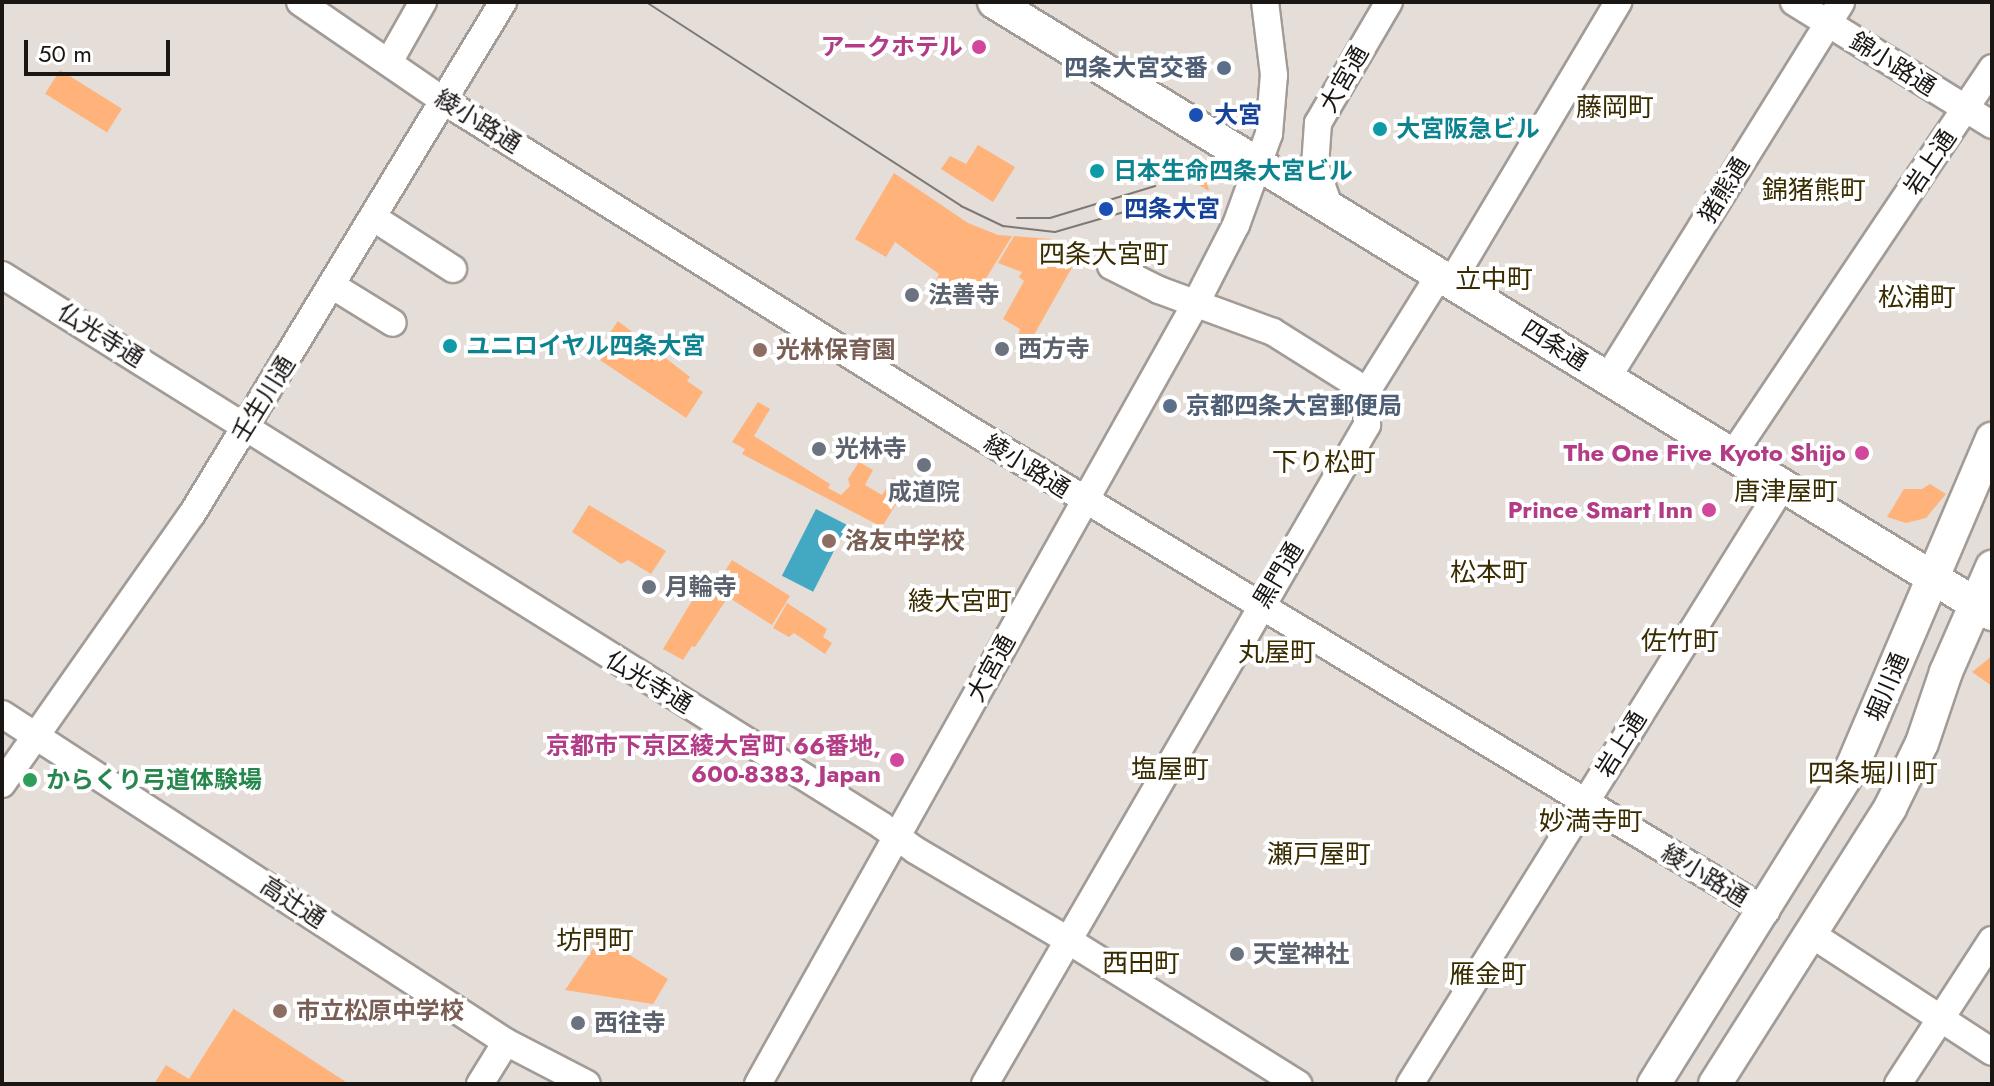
<!DOCTYPE html>
<html>
<head>
<meta charset="utf-8">
<style>
	body { margin:0 }
	#map { position:relative; width:1994px; height:1086px; overflow:hidden; background:#e4ddd8; font-family:Jost,"Noto Sans JP",sans-serif }
	div>[style] { position:absolute }
	.green>* { inset:0; background:#ffb37a; transform-origin:0 0 }
	.water>* { inset:0; background:#43a9c3; transform-origin:0 0 }
	.roads { filter:drop-shadow(2px 0 #a29b96) drop-shadow(-2px 0 #a29b96) drop-shadow(0 2px #a29b96) drop-shadow(0 -2px #a29b96) }
	.minor>* { height:26px; margin:-13px; padding:0 13px; transform-origin:13px; border-radius:13px; background:#fff }
	.major>* { height:32px; margin:-16px; padding:0 16px; transform-origin:16px; border-radius:16px; background:#fff }
	.tram>* { height:2px; margin:-1px; padding:0 1px; transform-origin:1px; border-radius:1px; background:#7e7975 }
	.dots>* { width:22px; height:22px; translate:-50% -50%; box-sizing:border-box; border:4px solid #fff; border-radius:50% }
	span { translate:-50% -50%; white-space:nowrap; text-align:center; line-height:1.15; -webkit-text-stroke:8px #fff; paint-order:stroke }
	.hotel-label { font-size:24px; color:#b23c85; font-weight:700 }
	.right { translate:-100% -50%; text-align:right }
	.street-label { font-size:24px; color:#191614 }
	.service-label { font-size:24px; color:#4e5e75; font-weight:700 }
	.left { translate:0 -50%; text-align:left }
	.transit-label { font-size:24px; color:#164399; font-weight:700 }
	.culture-label { font-size:24px; color:#0d838f; font-weight:700 }
	.worship-label { font-size:24px; color:#5b616d; font-weight:700 }
	.education-label { font-size:24px; color:#785e54; font-weight:700 }
	.leisure-label { font-size:24px; color:#27864d; font-weight:700 }
	.neighbourhood-label { font-size:26px; color:#392c01 }
	.frame { position:absolute; inset:0; border:4px solid #191614; pointer-events:none }
	.scale { position:absolute; left:24px; top:40px; width:146px; height:36px; box-sizing:border-box; border:4px solid #191614; border-top:0; padding-left:10px; font-size:24px; line-height:28px; white-space:nowrap; color:#191614; -webkit-text-stroke:6px #fff; paint-order:stroke }
</style>
</head>
<body>
<div id="map">
	<div class="green">
		<div style="left:60px;top:70px;width:73px;height:28px;rotate:32deg"></div>
		<div style="clip-path:polygon(978px 145px,1015px 167px,993px 202px,941px 169px,950px 156px,966px 164px)"></div>
		<div style="clip-path:polygon(1194px 159px,1205px 173px,1209px 191px,1194px 182px,1189px 166px)"></div>
		<div style="clip-path:polygon(894px 173px,968px 223px,998px 235px,1012px 236px,971px 303px,936px 281px,939px 274px,895px 242px,886px 257px,855px 239px)"></div>
		<div style="clip-path:polygon(1014px 236px,1051px 239px,1079px 255px,1030px 342px,1018px 335px,1020px 329px,1003px 319px,1024px 281px,1019px 277px,1022px 272px,998px 263px)"></div>
		<div style="clip-path:polygon(618px 321px,690px 377px,687px 381px,703px 392px,686px 418px,594px 356px)"></div>
		<div style="clip-path:polygon(758px 402px,770px 409px,754px 436px,830px 484px,828px 488px,841px 495px,850px 486px,848px 479px,859px 462px,873px 470px,865px 485px,882px 495px,893px 478px,907px 486px,882px 527px,742px 454px,745px 449px,732px 442px)"></div>
		<div style="clip-path:polygon(1930px 484px,1946px 494px,1926px 518px,1906px 523px,1887px 517px,1904px 489px,1922px 489px)"></div>
		<div style="clip-path:polygon(589px 505px,666px 551px,651px 574px,628px 560px,621px 564px,572px 532px)"></div>
		<div style="clip-path:polygon(732px 560px,790px 596px,772px 625px,728px 597px,695px 647px,692px 646px,683px 660px,663px 649px,707px 576px,718px 582px)"></div>
		<div style="clip-path:polygon(787px 603px,827px 629px,823px 637px,832px 643px,825px 654px,794px 633px,789px 637px,773px 628px)"></div>
		<div style="clip-path:polygon(1992px 656px,1992px 686px,1972px 672px)"></div>
		<div style="clip-path:polygon(601px 937px,668px 979px,653px 1004px,565px 990px)"></div>
		<div style="clip-path:polygon(234px 1008px,234px 1009px,349px 1084px,154px 1084px,166px 1065px,189px 1079px)"></div>
	</div>
	<div class="water">
		<div style="left:816px;top:509px;width:35px;height:75px;rotate:27deg"></div>
	</div>
	<div class="roads">
		<div class="minor">
			<div style="left:300px;top:2px;width:175px;rotate:34.5deg"></div>
			<div style="left:444px;top:101px;width:617px;rotate:32.02deg"></div>
			<div style="left:967px;top:428px;width:934px;rotate:31.15deg"></div>
			<div style="left:1794px;top:2px;width:233px;rotate:31.8deg"></div>
			<div style="left:389px;top:62px;width:69px;rotate:-60.5deg"></div>
			<div style="left:1329px;top:206px;width:42px;rotate:-109.3deg"></div>
			<div style="left:1315px;top:166px;width:43px;rotate:-86deg"></div>
			<div style="left:1318px;top:123px;width:140px;rotate:-59.6deg"></div>
			<div style="left:374px;top:218px;width:94px;rotate:32.8deg"></div>
			<div style="left:1111px;top:266px;width:54px;rotate:26.6deg"></div>
			<div style="left:1159px;top:290px;width:121px;rotate:20.2deg"></div>
			<div style="left:1273px;top:332px;width:111px;rotate:32.1deg"></div>
			<div style="left:2px;top:275px;width:1037px;rotate:32.03deg"></div>
			<div style="left:881px;top:825px;width:42px;rotate:36.3deg"></div>
			<div style="left:915px;top:850px;width:175px;rotate:30.5deg"></div>
			<div style="left:1066px;top:939px;width:274px;rotate:32deg"></div>
			<div style="left:1452px;top:281px;width:325px;rotate:-59.2deg"></div>
			<div style="left:333px;top:286px;width:70px;rotate:31.7deg"></div>
			<div style="left:1608px;top:377px;width:441px;rotate:-58.1deg"></div>
			<div style="left:1733px;top:454px;width:465px;rotate:-56.1deg"></div>
			<div style="left:2px;top:714px;width:601px;rotate:33.06deg"></div>
			<div style="left:506px;top:1042px;width:91px;rotate:27.4deg"></div>
			<div style="left:2px;top:784px;width:330px;rotate:-54.9deg"></div>
			<div style="left:192px;top:514px;width:599px;rotate:-58.72deg"></div>
			<div style="left:1811px;top:934px;width:216px;rotate:33.1deg"></div>
			<div style="left:480px;top:1084px;width:49px;rotate:-58.2deg"></div>
			<div style="left:758px;top:1084px;width:895px;rotate:-60.72deg"></div>
			<div style="left:1196px;top:303px;width:88px;rotate:-62.9deg"></div>
			<div style="left:1236px;top:225px;width:97px;rotate:-70.1deg"></div>
			<div style="left:1269px;top:134px;width:59px;rotate:-85.2deg"></div>
			<div style="left:1274px;top:75px;width:74px;rotate:-97deg"></div>
			<div style="left:985px;top:1084px;width:762px;rotate:-59.9deg"></div>
			<div style="left:1367px;top:425px;width:34px;rotate:-90deg"></div>
			<div style="left:1367px;top:391px;width:138px;rotate:-58deg"></div>
			<div style="left:1410px;top:1084px;width:706px;rotate:-58.09deg"></div>
			<div style="left:1898px;top:1084px;width:172px;rotate:-56.9deg"></div>
		</div>
		<div class="major">
			<div style="left:994px;top:2px;width:1171px;rotate:31.52deg"></div>
			<div style="left:1654px;top:1084px;width:374px;rotate:-58deg"></div>
			<div style="left:1852px;top:767px;width:357px;rotate:-66.9deg"></div>
			<div style="left:1715px;top:1084px;width:327px;rotate:-57.6deg"></div>
			<div style="left:1890px;top:808px;width:72px;rotate:-63.8deg"></div>
			<div style="left:1922px;top:743px;width:75px;rotate:-71.3deg"></div>
			<div style="left:1946px;top:672px;width:115px;rotate:-66.3deg"></div>
		</div>
	</div>
	<div class="tram">
		<div style="left:646px;top:2px;width:375px;rotate:32.9deg"></div>
		<div style="left:961px;top:206px;width:47px;rotate:25.5deg"></div>
		<div style="left:1003px;top:226px;width:52px;rotate:6.6deg"></div>
		<div style="left:1055px;top:232px;width:108px;rotate:-16.1deg"></div>
		<div style="left:1017px;top:218px;width:33px"></div>
		<div style="left:1050px;top:218px;width:110px;rotate:-16.9deg"></div>
	</div>
	<div class="dots">
		<div style="left:979px;top:47px;background:#d1479c"></div>
		<div style="left:1224px;top:68px;background:#5c6f8a"></div>
		<div style="left:1196px;top:115px;background:#1a4fb4"></div>
		<div style="left:1380px;top:129px;background:#0f9aa8"></div>
		<div style="left:1097px;top:171px;background:#0f9aa8"></div>
		<div style="left:1106px;top:209px;background:#1a4fb4"></div>
		<div style="left:912px;top:295px;background:#6b7280"></div>
		<div style="left:450px;top:346px;background:#0f9aa8"></div>
		<div style="left:1002px;top:349px;background:#6b7280"></div>
		<div style="left:760px;top:350px;background:#8d6e63"></div>
		<div style="left:1170px;top:406px;background:#5c6f8a"></div>
		<div style="left:819px;top:449px;background:#6b7280"></div>
		<div style="left:1862px;top:453px;background:#d1479c"></div>
		<div style="left:924px;top:465px;background:#6b7280"></div>
		<div style="left:1709px;top:510px;background:#d1479c"></div>
		<div style="left:829px;top:541px;background:#8d6e63"></div>
		<div style="left:649px;top:587px;background:#6b7280"></div>
		<div style="left:897px;top:760px;background:#d1479c"></div>
		<div style="left:30px;top:780px;background:#2e9e5b"></div>
		<div style="left:1237px;top:954px;background:#6b7280"></div>
		<div style="left:280px;top:1011px;background:#8d6e63"></div>
		<div style="left:578px;top:1023px;background:#6b7280"></div>
	</div>
	<div class="hotel-label">
		<span class="right" style="left:963px;top:47px">アークホテル</span>
		<span class="right" style="left:1846px;top:453px">The One Five Kyoto Shijo</span>
		<span class="right" style="left:1693px;top:510px">Prince Smart Inn</span>
		<span class="right" style="left:881px;top:760px">京都市下京区綾大宮町 66番地,<br>600-8383, Japan</span>
	</div>
	<div class="street-label">
		<span style="left:1893px;top:64px;rotate:32deg">錦小路通</span>
		<span style="left:1344px;top:79px;rotate:-60deg">大宮通</span>
		<span style="left:478px;top:121px;rotate:32deg">綾小路通</span>
		<span style="left:1930px;top:162px;rotate:-56deg">岩上通</span>
		<span style="left:1724px;top:190px;rotate:-58deg">猪熊通</span>
		<span style="left:101px;top:335px;rotate:32deg">仏光寺通</span>
		<span style="left:1555px;top:345px;rotate:32deg">四条通</span>
		<span style="left:263px;top:399px;rotate:-58deg">壬生川通</span>
		<span style="left:1027px;top:466px;rotate:32deg">綾小路通</span>
		<span style="left:1278px;top:575px;rotate:-59deg">黒門通</span>
		<span style="left:991px;top:668px;rotate:-61deg">大宮通</span>
		<span style="left:649px;top:682px;rotate:31deg">仏光寺通</span>
		<span style="left:1887px;top:687px;rotate:-67deg">堀川通</span>
		<span style="left:1621px;top:744px;rotate:-58deg">岩上通</span>
		<span style="left:1705px;top:875px;rotate:31deg">綾小路通</span>
		<span style="left:293px;top:902px;rotate:33deg">高辻通</span>
	</div>
	<div class="service-label">
		<span class="right" style="left:1208px;top:68px">四条大宮交番</span>
		<span class="left" style="left:1186px;top:406px">京都四条大宮郵便局</span>
	</div>
	<div class="transit-label">
		<span class="left" style="left:1214px;top:115px">大宮</span>
		<span class="left" style="left:1124px;top:209px">四条大宮</span>
	</div>
	<div class="culture-label">
		<span class="left" style="left:1396px;top:129px">大宮阪急ビル</span>
		<span class="left" style="left:1113px;top:171px">日本生命四条大宮ビル</span>
		<span class="left" style="left:466px;top:346px">ユニロイヤル四条大宮</span>
	</div>
	<div class="worship-label">
		<span class="left" style="left:928px;top:295px">法善寺</span>
		<span class="left" style="left:1018px;top:349px">西方寺</span>
		<span class="left" style="left:835px;top:449px">光林寺</span>
		<span style="left:924px;top:492px">成道院</span>
		<span class="left" style="left:665px;top:587px">月輪寺</span>
		<span class="left" style="left:1253px;top:954px">天堂神社</span>
		<span class="left" style="left:594px;top:1023px">西往寺</span>
	</div>
	<div class="education-label">
		<span class="left" style="left:776px;top:350px">光林保育園</span>
		<span class="left" style="left:845px;top:541px">洛友中学校</span>
		<span class="left" style="left:296px;top:1011px">市立松原中学校</span>
	</div>
	<div class="leisure-label">
		<span class="left" style="left:46px;top:780px">からくり弓道体験場</span>
	</div>
	<div class="neighbourhood-label">
		<span style="left:1615px;top:108px">藤岡町</span>
		<span style="left:1814px;top:191px">錦猪熊町</span>
		<span style="left:1104px;top:255px">四条大宮町</span>
		<span style="left:1494px;top:280px">立中町</span>
		<span style="left:1917px;top:298px">松浦町</span>
		<span style="left:1324px;top:463px">下り松町</span>
		<span style="left:1786px;top:492px">唐津屋町</span>
		<span style="left:1489px;top:573px">松本町</span>
		<span style="left:960px;top:602px">綾大宮町</span>
		<span style="left:1680px;top:642px">佐竹町</span>
		<span style="left:1277px;top:653px">丸屋町</span>
		<span style="left:1170px;top:770px">塩屋町</span>
		<span style="left:1873px;top:774px">四条堀川町</span>
		<span style="left:1591px;top:822px">妙満寺町</span>
		<span style="left:1319px;top:855px">瀬戸屋町</span>
		<span style="left:595px;top:941px">坊門町</span>
		<span style="left:1141px;top:964px">西田町</span>
		<span style="left:1488px;top:975px">雁金町</span>
	</div>
	<div class="frame"></div>
	<div class="scale">50 m</div>
</div>
</body>
</html>
